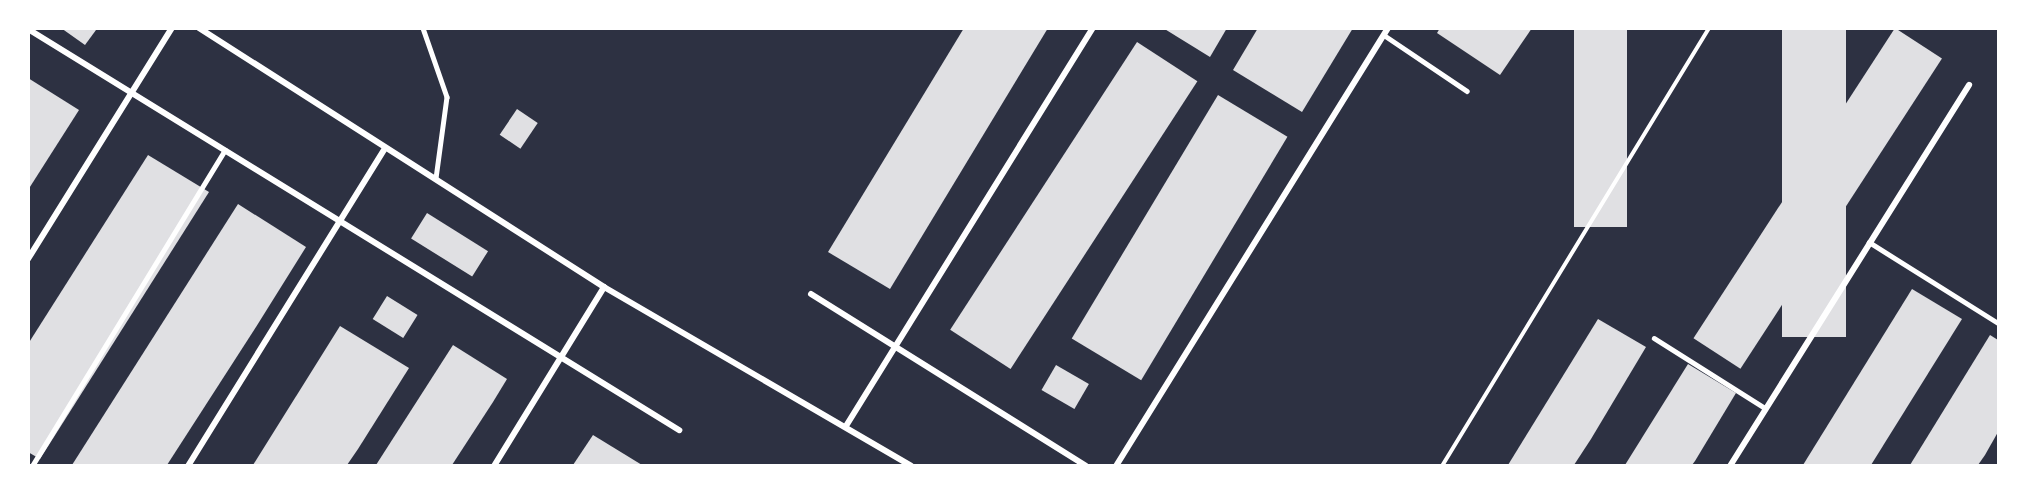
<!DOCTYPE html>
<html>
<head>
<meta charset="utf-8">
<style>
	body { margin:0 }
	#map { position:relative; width:2027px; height:494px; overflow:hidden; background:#2d3142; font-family:Helvetica,sans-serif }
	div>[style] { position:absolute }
	.building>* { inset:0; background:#e0e0e3; transform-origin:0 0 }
	.path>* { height:4px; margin:-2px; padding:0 2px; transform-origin:2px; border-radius:2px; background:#fff }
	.service>* { height:4.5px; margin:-2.25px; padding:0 2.25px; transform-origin:2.25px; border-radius:2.25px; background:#fff }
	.minor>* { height:6px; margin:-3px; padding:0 3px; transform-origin:3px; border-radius:3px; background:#fff }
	span { translate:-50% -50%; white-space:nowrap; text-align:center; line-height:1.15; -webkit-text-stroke:4.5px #fff; paint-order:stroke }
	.frame { position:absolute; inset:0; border:30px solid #fff; pointer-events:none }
</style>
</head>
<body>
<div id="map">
	<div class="building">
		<div style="clip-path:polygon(61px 28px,94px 28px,96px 30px,85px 45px)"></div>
		<div style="clip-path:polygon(964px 28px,1048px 28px,890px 289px,828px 252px)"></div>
		<div style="clip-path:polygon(1163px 28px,1227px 28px,1210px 57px)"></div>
		<div style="clip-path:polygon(1258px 28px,1353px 28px,1302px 112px,1233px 70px)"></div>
		<div style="clip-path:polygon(1440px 28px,1532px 28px,1500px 75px,1437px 33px)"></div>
		<div style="left:1574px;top:28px;width:53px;height:199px"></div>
		<div style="left:1782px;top:28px;width:64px;height:309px"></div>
		<div style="left:1895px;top:28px;width:56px;height:370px;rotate:33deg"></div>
		<div style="left:1137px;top:42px;width:72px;height:343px;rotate:33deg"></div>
		<div style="clip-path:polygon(28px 78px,79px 110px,28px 190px)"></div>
		<div style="left:1218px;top:95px;width:81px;height:284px;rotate:31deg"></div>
		<div style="left:517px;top:109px;width:25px;height:31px;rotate:34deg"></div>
		<div style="clip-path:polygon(148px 155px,209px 192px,40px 459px,28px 452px,28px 344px)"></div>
		<div style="clip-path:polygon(238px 204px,306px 247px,256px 327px,167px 465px,72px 465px)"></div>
		<div style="left:427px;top:213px;width:72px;height:30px;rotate:32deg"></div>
		<div style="clip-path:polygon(1912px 289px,1962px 319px,1871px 465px,1803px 465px)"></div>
		<div style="left:387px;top:296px;width:36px;height:27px;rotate:32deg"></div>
		<div style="clip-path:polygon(1598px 319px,1646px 347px,1591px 439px,1574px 465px,1508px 465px)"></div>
		<div style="clip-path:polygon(340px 326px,409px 368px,358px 449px,347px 465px,253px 465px)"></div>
		<div style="clip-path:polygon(1990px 335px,1998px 340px,1998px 432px,1985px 455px,1978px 465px,1910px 465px)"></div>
		<div style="clip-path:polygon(453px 345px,507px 379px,493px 402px,452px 465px,376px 465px)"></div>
		<div style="clip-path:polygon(1688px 364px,1736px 393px,1695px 461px,1692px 465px,1625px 465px)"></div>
		<div style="left:1056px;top:365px;width:38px;height:29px;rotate:30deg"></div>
		<div style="clip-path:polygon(593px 435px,642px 465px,573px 465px)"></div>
	</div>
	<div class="path">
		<div style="left:1442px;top:466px;width:513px;rotate:-58.63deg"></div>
	</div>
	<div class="service">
		<div style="left:423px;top:28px;width:73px;rotate:70.8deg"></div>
		<div style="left:447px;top:97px;width:82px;rotate:97.7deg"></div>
		<div style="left:1384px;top:35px;width:100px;rotate:34deg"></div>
		<div style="left:1869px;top:242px;width:152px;rotate:32.1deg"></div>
		<div style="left:1654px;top:338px;width:131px;rotate:32.2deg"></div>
		<div style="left:32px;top:466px;width:370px;rotate:-58.6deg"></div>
	</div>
	<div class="minor">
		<div style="left:199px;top:28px;width:481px;rotate:32.6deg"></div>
		<div style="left:604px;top:287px;width:355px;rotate:30.2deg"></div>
		<div style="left:28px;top:29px;width:765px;rotate:31.63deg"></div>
		<div style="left:28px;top:259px;width:272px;rotate:-58.1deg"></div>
		<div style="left:811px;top:294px;width:324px;rotate:32deg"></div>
		<div style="left:846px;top:426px;width:468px;rotate:-58.2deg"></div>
		<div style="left:188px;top:466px;width:374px;rotate:-58.2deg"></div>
		<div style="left:494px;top:466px;width:210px;rotate:-58.4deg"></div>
		<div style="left:1116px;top:466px;width:516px;rotate:-58.16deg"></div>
		<div style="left:1730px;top:466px;width:450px;rotate:-57.9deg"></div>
	</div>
	<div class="frame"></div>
</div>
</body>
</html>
